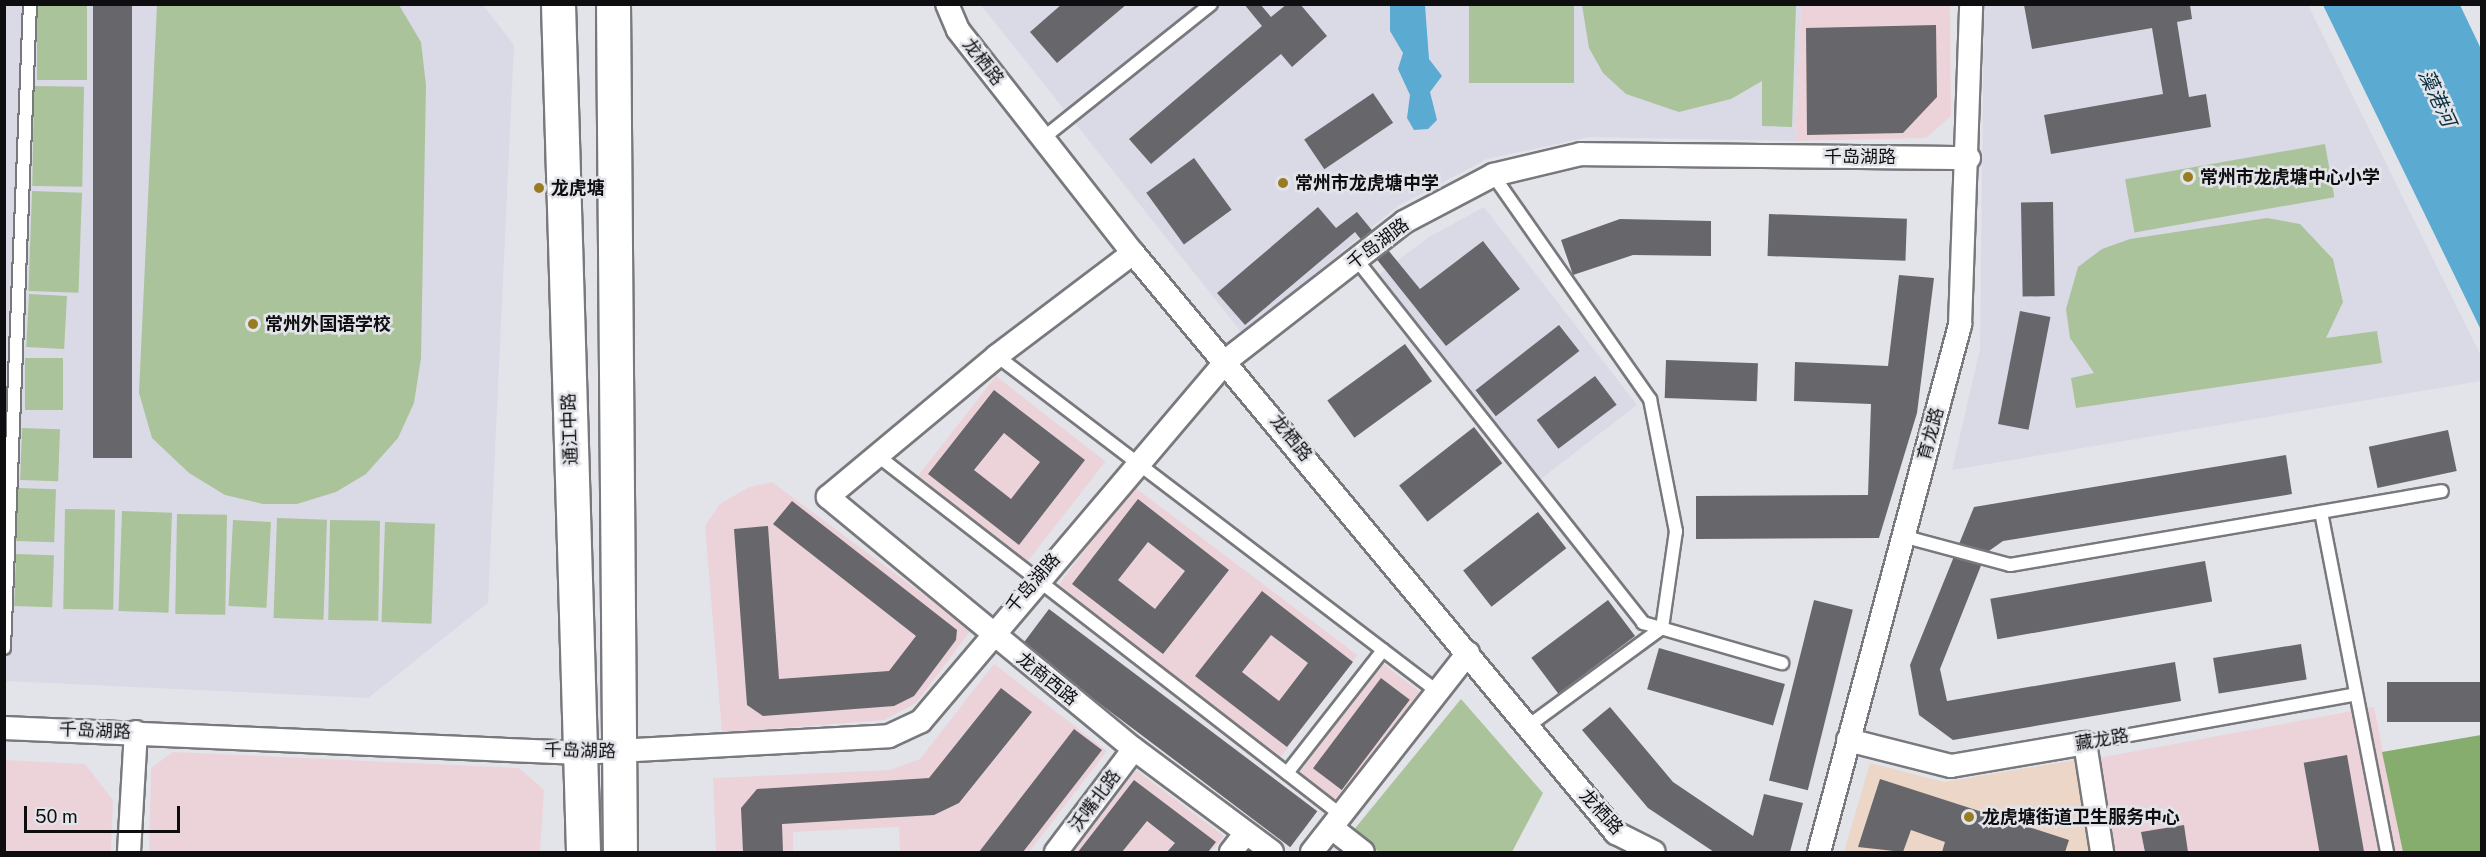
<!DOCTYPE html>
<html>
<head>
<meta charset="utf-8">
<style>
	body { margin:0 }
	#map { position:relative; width:2486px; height:857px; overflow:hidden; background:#e3e4e9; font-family:"Public Sans","Noto Sans SC",sans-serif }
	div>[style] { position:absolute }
	.commercial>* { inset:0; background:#ecd3da; transform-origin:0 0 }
	.built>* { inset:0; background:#dadae7 }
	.medical>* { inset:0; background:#ebd6c8 }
	.green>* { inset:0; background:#aac39b; transform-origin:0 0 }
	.forest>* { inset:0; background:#86ad6e }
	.water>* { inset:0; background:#5aaad1 }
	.building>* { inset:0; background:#66666b; transform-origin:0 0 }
	.roads { filter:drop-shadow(2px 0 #78797d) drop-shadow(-2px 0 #78797d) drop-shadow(0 2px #78797d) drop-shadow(0 -2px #78797d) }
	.service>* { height:12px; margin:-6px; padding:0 6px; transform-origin:6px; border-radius:6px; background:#fff }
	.minor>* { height:22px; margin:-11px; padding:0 11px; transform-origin:11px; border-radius:11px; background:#fff }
	.primary>* { height:33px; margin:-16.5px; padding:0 16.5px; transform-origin:16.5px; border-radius:16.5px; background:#fff }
	.dots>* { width:16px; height:16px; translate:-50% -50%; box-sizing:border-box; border:3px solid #e3e4e9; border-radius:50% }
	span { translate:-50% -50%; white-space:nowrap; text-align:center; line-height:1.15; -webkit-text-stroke:5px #e3e4e9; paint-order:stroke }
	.street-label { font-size:18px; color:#0e0e10 }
	.poi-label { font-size:18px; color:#0e0e10; font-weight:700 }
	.left { translate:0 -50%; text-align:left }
	.water-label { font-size:20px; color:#092f3f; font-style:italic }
	.frame { position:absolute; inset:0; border:6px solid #0e0e10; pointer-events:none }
	.scale { position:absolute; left:24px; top:806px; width:156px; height:27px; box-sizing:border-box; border:3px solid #0e0e10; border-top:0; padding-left:8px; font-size:18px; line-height:21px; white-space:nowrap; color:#0e0e10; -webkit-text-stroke:4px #e3e4e9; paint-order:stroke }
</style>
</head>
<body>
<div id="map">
	<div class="commercial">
		<div style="clip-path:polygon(1801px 5px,1950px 5px,1951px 116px,1926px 138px,1795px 141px)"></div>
		<div style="left:996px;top:376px;width:139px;height:127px;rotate:38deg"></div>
		<div style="clip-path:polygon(772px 482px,971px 630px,916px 703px,885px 720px,722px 733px,705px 526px,720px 504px,749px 487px)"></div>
		<div style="left:1133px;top:486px;width:281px;height:127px;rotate:37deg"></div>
		<div style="left:1382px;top:663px;width:53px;height:138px;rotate:37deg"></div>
		<div style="clip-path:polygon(994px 664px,1107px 751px,1029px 852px,900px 852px,899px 827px,793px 832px,793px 852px,716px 852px,713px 778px,890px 770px,920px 759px)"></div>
		<div style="clip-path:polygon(2374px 707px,2403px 852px,2112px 852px,2098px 758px)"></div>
		<div style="clip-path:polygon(173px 752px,519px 768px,544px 790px,540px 852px,149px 852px,151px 768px)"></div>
		<div style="clip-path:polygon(5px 760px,85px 764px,113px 800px,111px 852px,5px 852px)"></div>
		<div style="clip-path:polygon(1136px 770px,1224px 836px,1211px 852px,1073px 852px)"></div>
	</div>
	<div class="built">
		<div style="clip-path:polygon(5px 5px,483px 5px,514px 45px,488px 603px,368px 698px,5px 681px)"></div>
		<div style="clip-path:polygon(981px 5px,1801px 5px,1795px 141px,1589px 137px,1487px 159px,1398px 206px,1242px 333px)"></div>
		<div style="clip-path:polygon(1984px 5px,2308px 5px,2481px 356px,2481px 381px,1952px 470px,1980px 349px)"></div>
		<div style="clip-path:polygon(1484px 207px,1637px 405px,1538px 481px,1377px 276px,1429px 237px)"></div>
	</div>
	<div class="medical">
		<div style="clip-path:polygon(2076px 760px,2090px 852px,1844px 852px,1870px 763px,1944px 782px)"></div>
	</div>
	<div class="green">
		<div style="left:37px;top:5px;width:50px;height:75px"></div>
		<div style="clip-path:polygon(157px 5px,399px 5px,421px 42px,426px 85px,421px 358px,414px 403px,398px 438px,366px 474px,336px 492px,297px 504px,263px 504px,225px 495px,189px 473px,152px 438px,139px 393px)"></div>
		<div style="left:1469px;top:5px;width:105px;height:78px"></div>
		<div style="clip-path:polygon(1582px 5px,1796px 5px,1792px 127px,1762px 126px,1762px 81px,1731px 99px,1679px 112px,1626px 94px,1603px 73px,1589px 48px)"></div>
		<div style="left:34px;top:86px;width:50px;height:100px;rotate:1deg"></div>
		<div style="left:2325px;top:144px;width:54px;height:203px;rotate:80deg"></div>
		<div style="left:32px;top:191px;width:50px;height:100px;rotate:2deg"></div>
		<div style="clip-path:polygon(2267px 218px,2300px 224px,2333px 259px,2343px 302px,2326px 338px,2377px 331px,2382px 363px,2076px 408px,2071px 378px,2094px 373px,2070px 338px,2066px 309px,2078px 267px,2102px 249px,2130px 239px)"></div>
		<div style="left:29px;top:294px;width:38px;height:53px;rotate:3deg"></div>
		<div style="left:25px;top:358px;width:38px;height:52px"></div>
		<div style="left:22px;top:428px;width:38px;height:52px;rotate:2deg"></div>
		<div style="left:18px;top:488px;width:38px;height:53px;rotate:2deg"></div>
		<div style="left:65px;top:509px;width:50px;height:100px;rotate:1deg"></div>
		<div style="left:122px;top:511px;width:50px;height:100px;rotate:2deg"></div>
		<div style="left:177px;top:514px;width:50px;height:100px;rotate:1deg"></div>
		<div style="left:277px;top:518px;width:50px;height:100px;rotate:2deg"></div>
		<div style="left:233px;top:520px;width:38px;height:86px;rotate:3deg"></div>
		<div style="left:330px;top:520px;width:50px;height:100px;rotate:1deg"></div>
		<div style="left:385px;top:522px;width:50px;height:100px;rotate:2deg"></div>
		<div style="left:16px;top:554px;width:38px;height:52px;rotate:2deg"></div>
		<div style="clip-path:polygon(1461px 699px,1543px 793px,1512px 852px,1379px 852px,1352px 832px)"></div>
	</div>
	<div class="forest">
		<div style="clip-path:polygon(2481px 735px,2481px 852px,2403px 852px,2382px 752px)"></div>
	</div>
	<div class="water">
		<div style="clip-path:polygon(1390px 5px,1425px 5px,1429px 59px,1442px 76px,1430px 92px,1437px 120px,1428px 129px,1414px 130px,1407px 118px,1410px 95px,1398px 69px,1403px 53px,1390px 31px)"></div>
		<div style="clip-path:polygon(2323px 5px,2460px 5px,2481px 49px,2481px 330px)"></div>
	</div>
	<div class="building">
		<div style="left:93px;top:4px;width:39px;height:454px"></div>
		<div style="clip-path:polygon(1062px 4px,1127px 4px,1057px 63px,1030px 32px)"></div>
		<div style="clip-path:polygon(1244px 4px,1260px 4px,1271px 17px,1287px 4px,1300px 4px,1327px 36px,1292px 67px,1281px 54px,1151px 164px,1129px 139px,1262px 26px)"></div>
		<div style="clip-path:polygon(2024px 5px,2190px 5px,2192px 19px,2177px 22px,2189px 97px,2206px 94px,2211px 127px,2051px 154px,2044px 115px,2163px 94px,2152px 28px,2032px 49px)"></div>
		<div style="clip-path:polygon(1936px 25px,1937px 97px,1903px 133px,1807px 135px,1806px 28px)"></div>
		<div style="left:1373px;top:93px;width:36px;height:83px;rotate:56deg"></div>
		<div style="left:1194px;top:158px;width:64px;height:59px;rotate:54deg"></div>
		<div style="left:2053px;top:202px;width:94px;height:32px;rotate:89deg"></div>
		<div style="clip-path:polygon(1318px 207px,1336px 228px,1357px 212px,1420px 289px,1483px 241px,1520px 289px,1446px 346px,1355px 232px,1245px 325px,1217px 293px)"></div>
		<div style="left:1769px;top:214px;width:138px;height:42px;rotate:2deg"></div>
		<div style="clip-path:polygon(1620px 219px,1711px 221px,1711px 256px,1633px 255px,1573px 275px,1561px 240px)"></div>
		<div style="clip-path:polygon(1899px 275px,1934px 278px,1917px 413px,1879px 538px,1696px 539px,1696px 496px,1868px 495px,1871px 404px,1794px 401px,1795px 362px,1888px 366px)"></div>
		<div style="left:2020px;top:311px;width:31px;height:115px;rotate:11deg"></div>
		<div style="left:1559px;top:325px;width:33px;height:106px;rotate:52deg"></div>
		<div style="left:1405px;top:344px;width:46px;height:96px;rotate:54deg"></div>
		<div style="left:1666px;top:360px;width:92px;height:38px;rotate:2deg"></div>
		<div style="left:1595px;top:376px;width:36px;height:73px;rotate:53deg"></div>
		<div style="clip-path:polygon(evenodd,994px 390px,1085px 460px,1019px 545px,928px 474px,994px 390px,1004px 433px,1040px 462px,1011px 499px,974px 470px,1004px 433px)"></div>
		<div style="left:1474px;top:427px;width:46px;height:95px;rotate:52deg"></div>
		<div style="left:2448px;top:430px;width:42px;height:81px;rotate:78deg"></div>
		<div style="clip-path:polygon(2286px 455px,2292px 494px,2003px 541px,1986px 553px,1940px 669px,1947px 701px,2175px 662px,2181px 701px,1953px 740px,1919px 715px,1910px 665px,1974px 507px)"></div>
		<div style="clip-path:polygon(evenodd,1138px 499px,1229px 570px,1163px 654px,1072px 584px,1138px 499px,1148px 542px,1185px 571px,1155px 609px,1118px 580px,1148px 542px)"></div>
		<div style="clip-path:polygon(792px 501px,957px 630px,956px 640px,914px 696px,894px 706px,763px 716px,747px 705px,734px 529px,768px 526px,779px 679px,889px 671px,916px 636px,773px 524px)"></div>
		<div style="left:1538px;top:512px;width:46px;height:95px;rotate:52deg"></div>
		<div style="left:2205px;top:561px;width:41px;height:218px;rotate:80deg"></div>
		<div style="clip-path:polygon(evenodd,1262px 591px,1353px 662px,1287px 747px,1195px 676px,1262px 591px,1271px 635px,1308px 663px,1279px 701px,1242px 672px,1271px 635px)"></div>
		<div style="left:1608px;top:600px;width:45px;height:96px;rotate:53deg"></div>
		<div style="left:1814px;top:600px;width:40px;height:186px;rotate:14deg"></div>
		<div style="left:1049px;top:609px;width:336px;height:45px;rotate:37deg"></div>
		<div style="left:2301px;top:644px;width:36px;height:89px;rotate:81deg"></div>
		<div style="left:1659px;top:648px;width:131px;height:43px;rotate:16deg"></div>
		<div style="left:1381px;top:678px;width:36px;height:113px;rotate:37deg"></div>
		<div style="left:2481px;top:682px;width:40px;height:94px;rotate:90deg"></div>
		<div style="clip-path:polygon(1001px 688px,1032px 712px,959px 803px,934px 815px,782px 824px,783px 852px,743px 852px,741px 808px,757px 789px,929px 778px)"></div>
		<div style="clip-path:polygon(1610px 707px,1673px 782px,1753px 836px,1764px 794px,1803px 803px,1790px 852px,1714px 852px,1648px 808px,1582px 730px)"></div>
		<div style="clip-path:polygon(1074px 729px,1102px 750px,1023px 852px,979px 852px)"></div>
		<div style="left:2347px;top:755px;width:98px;height:44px;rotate:80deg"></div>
		<div style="clip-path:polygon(1880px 779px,2069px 840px,2065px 852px,1942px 852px,1945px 842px,1911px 830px,1903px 852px,1858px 847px)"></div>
		<div style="clip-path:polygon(1134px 780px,1216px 842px,1208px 852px,1167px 852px,1175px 843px,1147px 821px,1122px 852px,1078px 852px)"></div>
		<div style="clip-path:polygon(2184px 825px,2188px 852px,2145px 852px,2141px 832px)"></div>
	</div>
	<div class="roads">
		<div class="service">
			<div style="left:1042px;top:139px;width:216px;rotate:-38.6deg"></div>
			<div style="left:1493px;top:175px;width:274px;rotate:55deg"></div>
			<div style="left:1650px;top:399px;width:135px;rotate:78.9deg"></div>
			<div style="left:1676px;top:531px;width:98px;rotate:98.2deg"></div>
			<div style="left:1662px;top:628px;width:166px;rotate:143.8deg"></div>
			<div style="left:1356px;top:259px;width:464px;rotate:51.7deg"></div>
			<div style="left:1643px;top:623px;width:145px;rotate:16.1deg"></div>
			<div style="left:997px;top:356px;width:554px;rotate:37.3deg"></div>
			<div style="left:878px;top:456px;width:586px;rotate:37.79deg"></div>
			<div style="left:2321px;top:512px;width:346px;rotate:79deg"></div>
			<div style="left:1902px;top:536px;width:112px;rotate:15deg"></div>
			<div style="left:2010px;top:565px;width:438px;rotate:-9.7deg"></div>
			<div style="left:4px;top:648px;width:645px;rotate:-87.69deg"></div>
			<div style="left:2085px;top:743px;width:275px;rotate:-10.2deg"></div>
			<div style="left:1287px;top:773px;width:156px;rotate:-52deg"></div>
		</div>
		<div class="minor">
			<div style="left:947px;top:4px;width:28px;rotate:67deg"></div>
			<div style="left:958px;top:30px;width:283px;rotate:51.9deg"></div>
			<div style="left:1133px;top:253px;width:755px;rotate:50.21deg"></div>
			<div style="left:1616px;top:833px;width:42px;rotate:26.6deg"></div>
			<div style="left:1133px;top:253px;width:171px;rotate:142.9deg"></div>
			<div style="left:997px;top:356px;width:220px;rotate:140.2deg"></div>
			<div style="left:828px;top:497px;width:396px;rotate:39.5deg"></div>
			<div style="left:1134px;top:749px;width:172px;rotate:36.7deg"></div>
			<div style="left:4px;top:728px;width:577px;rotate:2.49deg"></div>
			<div style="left:580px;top:753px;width:309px;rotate:-3.1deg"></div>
			<div style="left:889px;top:736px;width:35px;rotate:-25deg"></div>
			<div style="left:921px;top:721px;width:473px;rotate:-49.7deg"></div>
			<div style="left:1227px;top:360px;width:224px;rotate:-37.9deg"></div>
			<div style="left:1404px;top:222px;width:101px;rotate:-27.8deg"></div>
			<div style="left:1493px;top:175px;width:90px;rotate:-13.4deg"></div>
			<div style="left:1581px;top:154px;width:388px;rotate:0.6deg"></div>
			<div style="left:1848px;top:740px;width:106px;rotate:14.2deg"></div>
			<div style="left:1951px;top:766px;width:136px;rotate:-9.7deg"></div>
			<div style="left:2085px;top:743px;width:110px;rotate:81.1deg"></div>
			<div style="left:1332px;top:828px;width:39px;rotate:38deg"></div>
			<div style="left:129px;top:852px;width:120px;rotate:-86.7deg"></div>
			<div style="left:1056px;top:852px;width:129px;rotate:-52.9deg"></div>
			<div style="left:1231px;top:852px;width:24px;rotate:-52deg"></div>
			<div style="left:1312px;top:852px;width:253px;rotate:-51.9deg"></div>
			<div style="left:1819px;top:852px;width:546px;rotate:-75.02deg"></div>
			<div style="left:1960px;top:325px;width:321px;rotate:-88deg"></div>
		</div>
		<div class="primary">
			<div style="left:558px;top:4px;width:848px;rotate:88.31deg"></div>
			<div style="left:613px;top:4px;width:848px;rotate:89.53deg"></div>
		</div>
	</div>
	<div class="dots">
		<div style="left:2188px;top:177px;background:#977c24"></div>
		<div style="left:1283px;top:183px;background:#977c24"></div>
		<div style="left:539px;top:188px;background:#977c24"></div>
		<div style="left:253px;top:324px;background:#977c24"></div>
		<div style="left:1969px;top:817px;background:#977c24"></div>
	</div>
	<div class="street-label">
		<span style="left:983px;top:62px;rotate:52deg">龙栖路</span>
		<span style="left:1860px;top:157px">千岛湖路</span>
		<span style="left:1378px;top:244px;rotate:-37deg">千岛湖路</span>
		<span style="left:570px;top:429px;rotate:-92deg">通江中路</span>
		<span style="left:1931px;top:434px;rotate:-75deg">育龙路</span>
		<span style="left:1291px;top:438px;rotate:51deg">龙栖路</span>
		<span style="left:1033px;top:583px;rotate:-49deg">千岛湖路</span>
		<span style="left:1047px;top:679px;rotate:39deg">龙商西路</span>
		<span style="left:95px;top:731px;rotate:2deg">千岛湖路</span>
		<span style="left:2102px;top:740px;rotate:-10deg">藏龙路</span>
		<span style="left:580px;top:751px;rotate:1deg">千岛湖路</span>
		<span style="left:1095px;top:801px;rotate:-53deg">沃嘴北路</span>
		<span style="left:1601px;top:812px;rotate:47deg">龙栖路</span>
	</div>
	<div class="poi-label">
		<span class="left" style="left:2200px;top:177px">常州市龙虎塘中心小学</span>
		<span class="left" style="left:1295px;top:183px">常州市龙虎塘中学</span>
		<span class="left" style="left:551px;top:188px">龙虎塘</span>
		<span class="left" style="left:265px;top:324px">常州外国语学校</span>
		<span class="left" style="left:1982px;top:817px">龙虎塘街道卫生服务中心</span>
	</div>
	<div class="water-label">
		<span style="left:2437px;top:98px;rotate:65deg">藻港河</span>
	</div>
	<div class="frame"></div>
	<div class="scale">50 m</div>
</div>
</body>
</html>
